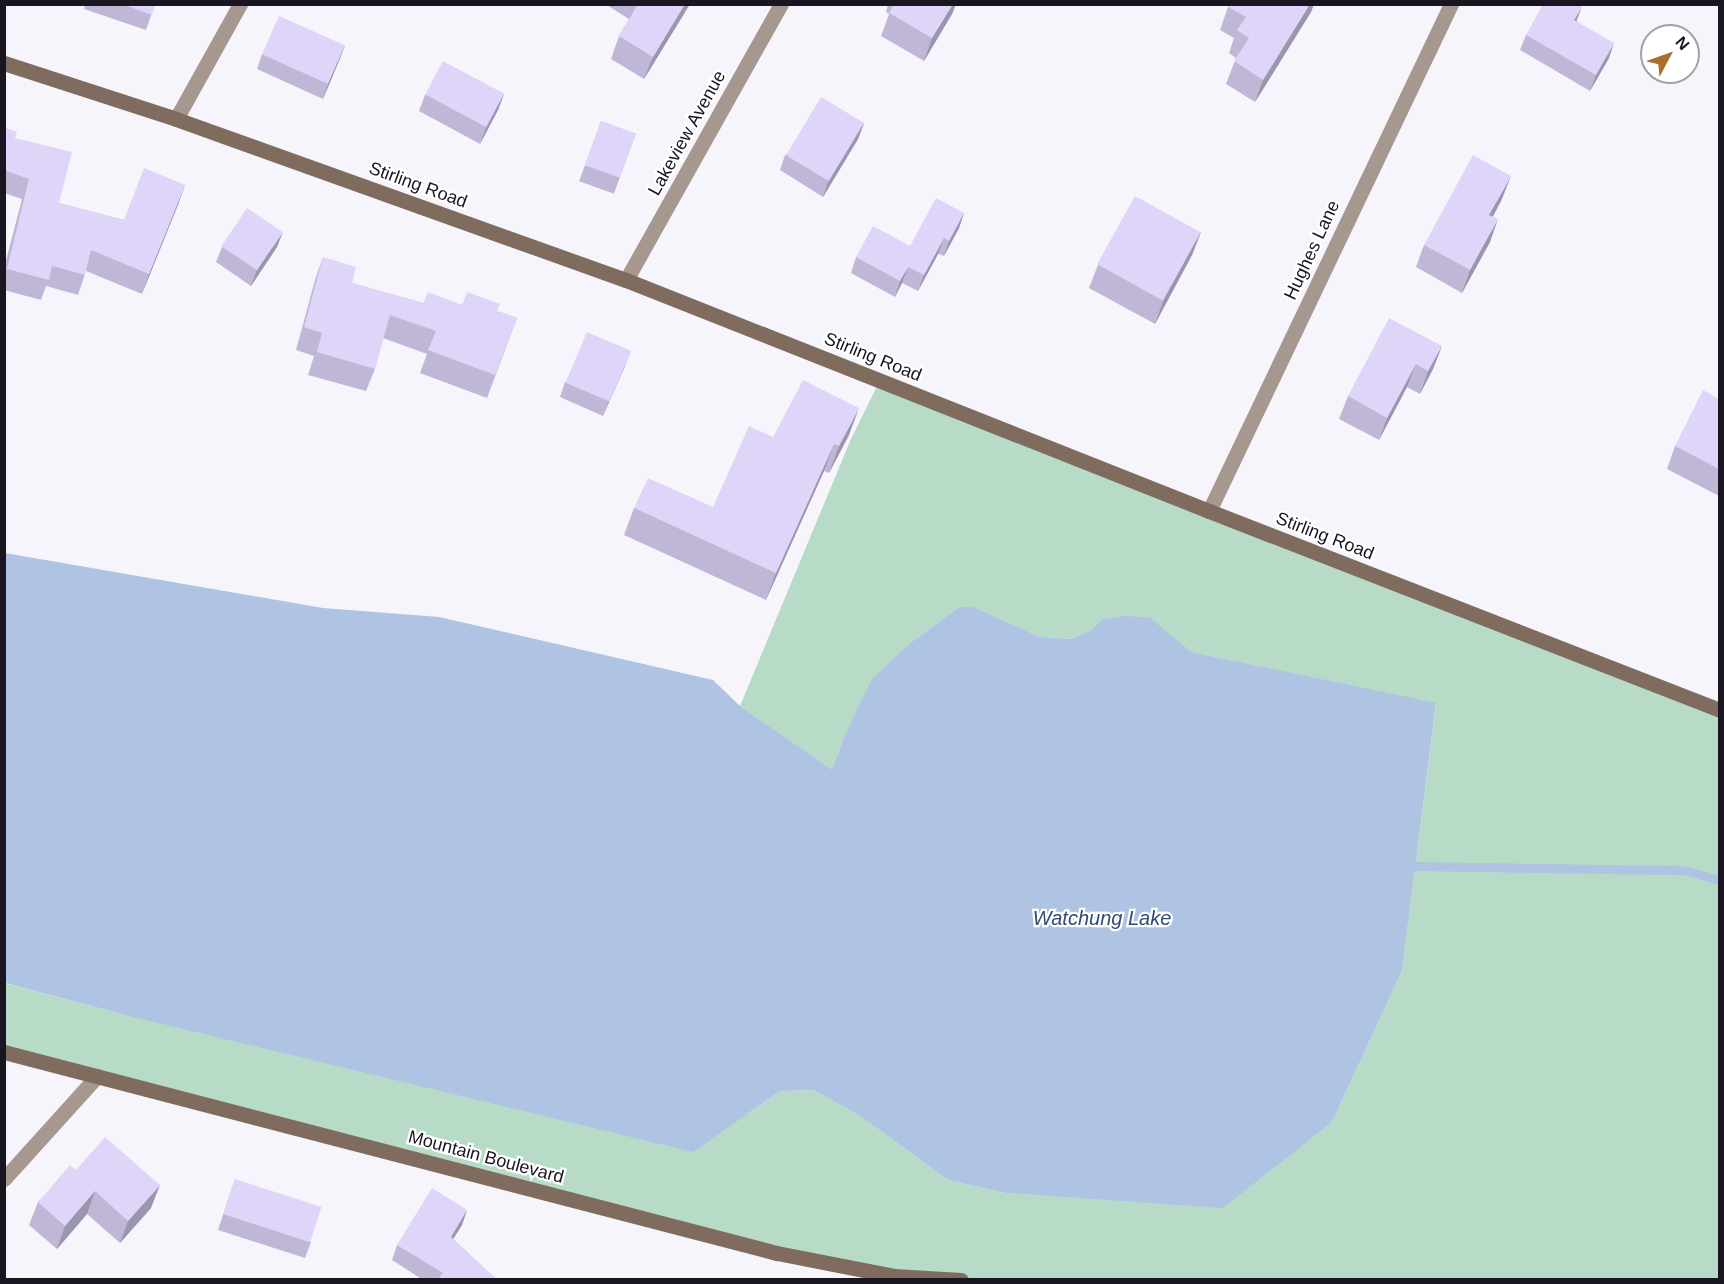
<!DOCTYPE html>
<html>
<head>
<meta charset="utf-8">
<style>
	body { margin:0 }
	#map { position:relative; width:1724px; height:1284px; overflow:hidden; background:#f6f5fc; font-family:Arial,sans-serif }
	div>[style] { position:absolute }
	.green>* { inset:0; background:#b8dbc8 }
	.water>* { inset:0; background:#afc3e2 }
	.stream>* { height:9px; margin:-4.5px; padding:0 4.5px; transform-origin:4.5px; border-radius:4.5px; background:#afc3e2 }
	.street>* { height:15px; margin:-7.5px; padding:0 7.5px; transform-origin:7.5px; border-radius:7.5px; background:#a6988f }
	.secondary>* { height:15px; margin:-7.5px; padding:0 7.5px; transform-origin:7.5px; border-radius:7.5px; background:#7f6c5e }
	.wall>* { inset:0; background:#c0b7d6; transform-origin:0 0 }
	.shaded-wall>* { inset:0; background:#9c95ae }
	.building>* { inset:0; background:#dfd5f9; transform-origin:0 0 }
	span { translate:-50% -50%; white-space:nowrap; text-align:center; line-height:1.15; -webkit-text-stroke:4.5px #fff; paint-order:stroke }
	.street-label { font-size:18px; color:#191521 }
	.water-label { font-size:20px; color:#314a76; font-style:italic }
	.frame { position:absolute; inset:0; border:6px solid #191521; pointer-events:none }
	.north { position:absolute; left:1640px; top:24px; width:60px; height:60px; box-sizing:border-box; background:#fff; border:2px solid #a3a1a6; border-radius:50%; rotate:49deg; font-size:16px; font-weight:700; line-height:24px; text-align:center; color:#191521 }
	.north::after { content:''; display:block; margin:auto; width:21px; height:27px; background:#a7712b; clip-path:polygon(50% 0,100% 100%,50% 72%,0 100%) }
</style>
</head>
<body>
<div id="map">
	<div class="green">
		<div style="clip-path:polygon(880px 380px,1719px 710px,1719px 1279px,961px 1280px,894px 1276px,5px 1052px,4px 983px,121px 1014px,749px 1113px,780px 1091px,814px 1090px,860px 1116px,948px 1180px,1005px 1193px,1223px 1207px,1332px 1122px,1402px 971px,1436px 704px,1192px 652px,1149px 618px,1103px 619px,1091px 630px,1073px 639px,1040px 637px,974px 607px,959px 607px,910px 643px,873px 679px,846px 732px,832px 771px,740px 706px,851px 439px)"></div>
	</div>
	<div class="water">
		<div style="clip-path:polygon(5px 553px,323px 608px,439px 617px,713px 680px,740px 706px,832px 770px,846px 732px,872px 679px,910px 643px,959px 607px,974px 607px,1040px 637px,1072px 639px,1091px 630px,1103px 619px,1127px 616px,1150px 618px,1192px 652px,1436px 703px,1402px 971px,1332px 1122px,1223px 1208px,1005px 1193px,948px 1180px,860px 1116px,814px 1090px,780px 1091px,693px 1152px,121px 1014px,5px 983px)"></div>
	</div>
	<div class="stream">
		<div style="left:1415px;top:866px;width:268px;rotate:0.9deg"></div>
		<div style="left:1683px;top:870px;width:38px;rotate:15deg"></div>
	</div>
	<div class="street">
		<div style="left:176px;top:119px;width:132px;rotate:-60.9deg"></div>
		<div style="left:626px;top:280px;width:317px;rotate:-60.7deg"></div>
		<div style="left:1209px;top:511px;width:562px;rotate:-64.48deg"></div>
		<div style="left:4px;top:1179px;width:139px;rotate:-47.9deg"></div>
	</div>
	<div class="secondary">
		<div style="left:4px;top:63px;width:181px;rotate:18deg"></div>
		<div style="left:176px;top:119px;width:478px;rotate:19.7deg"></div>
		<div style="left:626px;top:280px;width:627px;rotate:21.61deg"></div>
		<div style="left:1209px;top:511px;width:548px;rotate:21.28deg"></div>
		<div style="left:4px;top:1052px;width:799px;rotate:14.58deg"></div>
		<div style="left:777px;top:1253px;width:119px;rotate:11.1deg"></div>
		<div style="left:894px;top:1276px;width:67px;rotate:3.4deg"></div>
	</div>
	<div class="wall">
		<div style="clip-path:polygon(85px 4px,155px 4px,146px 30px,84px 9px)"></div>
		<div style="clip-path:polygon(605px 4px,690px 4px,644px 79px,611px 59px,619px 36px,629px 19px)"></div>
		<div style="clip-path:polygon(888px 4px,956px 4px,952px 14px,924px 61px,881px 36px,889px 14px,886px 12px)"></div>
		<div style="clip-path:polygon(1229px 4px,1314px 4px,1311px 12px,1255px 102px,1226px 84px,1236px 58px,1229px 53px,1234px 38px,1220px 30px)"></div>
		<div style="clip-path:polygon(1577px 21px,1609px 58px,1590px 91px,1520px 50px,1526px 35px)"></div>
		<div style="clip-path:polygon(345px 46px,323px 99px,257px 69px,262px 54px)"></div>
		<div style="clip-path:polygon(504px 94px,498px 110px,480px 144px,419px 111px,425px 95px)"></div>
		<div style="left:601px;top:121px;width:37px;height:64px;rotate:20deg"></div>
		<div style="clip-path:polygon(864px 123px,858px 139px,823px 197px,780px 170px,785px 155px)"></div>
		<div style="clip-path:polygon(4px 127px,15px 138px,59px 203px,124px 220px,185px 185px,142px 294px,86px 271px,78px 295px,46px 286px,41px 300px,4px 290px,4px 268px,22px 199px,4px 193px)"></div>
		<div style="clip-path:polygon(1502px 199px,1493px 217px,1490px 242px,1462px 293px,1416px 267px,1424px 245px)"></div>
		<div style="clip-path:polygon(964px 213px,959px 228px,944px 256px,938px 254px,918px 291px,902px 283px,895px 297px,851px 273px,856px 257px,910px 246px)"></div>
		<div style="clip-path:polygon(1201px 232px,1192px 255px,1155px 324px,1089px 288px,1098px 265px)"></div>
		<div style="clip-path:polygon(222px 247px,277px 247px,251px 286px,216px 262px)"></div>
		<div style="clip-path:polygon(323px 257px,352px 283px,423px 303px,462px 305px,497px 311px,517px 318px,487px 398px,420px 373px,427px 354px,383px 338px,375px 369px,366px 391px,308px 375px,314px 356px,296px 350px,315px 280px)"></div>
		<div style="clip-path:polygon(1442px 346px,1433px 369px,1420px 394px,1407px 387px,1379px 440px,1339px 419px,1348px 396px)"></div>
		<div style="clip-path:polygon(625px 366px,603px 416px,560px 397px,565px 382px)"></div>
		<div style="clip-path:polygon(1719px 399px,1719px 496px,1667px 469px,1675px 446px)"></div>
		<div style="clip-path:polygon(849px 435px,829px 473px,824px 471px,766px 600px,624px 535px,634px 508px,713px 507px,773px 437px)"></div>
		<div style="clip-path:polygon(76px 1170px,151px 1208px,120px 1243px,87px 1214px,57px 1249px,29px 1225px,38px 1202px)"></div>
		<div style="clip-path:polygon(235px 1179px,311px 1242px,305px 1258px,218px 1230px)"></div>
		<div style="clip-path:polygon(467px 1210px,462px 1225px,453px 1239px,497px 1280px,423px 1280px,392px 1260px,397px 1245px)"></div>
	</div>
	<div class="shaded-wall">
		<div style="clip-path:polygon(685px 4px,690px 4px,644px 79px,653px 57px)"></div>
		<div style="clip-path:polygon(953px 4px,956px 4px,952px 14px,924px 61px,932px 38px)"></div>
		<div style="clip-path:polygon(1310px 4px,1314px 4px,1311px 12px,1255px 102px,1263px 80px)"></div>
		<div style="clip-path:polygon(1582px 7px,1576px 22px,1574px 20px)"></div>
		<div style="clip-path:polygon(1614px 43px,1609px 58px,1590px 91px,1596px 75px)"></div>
		<div style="clip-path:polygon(345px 46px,339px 61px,323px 99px,328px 84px)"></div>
		<div style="clip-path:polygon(504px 94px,498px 110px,480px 144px,486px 128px)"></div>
		<div style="clip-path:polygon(864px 123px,858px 139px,823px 197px,828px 182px)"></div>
		<div style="clip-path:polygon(1511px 176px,1502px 199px,1481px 238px,1489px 215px)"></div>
		<div style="clip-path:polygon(185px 185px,178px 205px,142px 294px,149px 274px)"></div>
		<div style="clip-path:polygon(964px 213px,959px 228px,944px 256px,949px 241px)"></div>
		<div style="clip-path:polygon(1498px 219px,1490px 242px,1462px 293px,1470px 270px)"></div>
		<div style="clip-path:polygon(283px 232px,277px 247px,251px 286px,257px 270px)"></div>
		<div style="clip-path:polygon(1201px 232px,1192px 255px,1155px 324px,1163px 301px)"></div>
		<div style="clip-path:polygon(944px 238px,938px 254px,918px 291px,924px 275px)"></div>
		<div style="clip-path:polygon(908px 267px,902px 283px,895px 297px,900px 281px)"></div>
		<div style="clip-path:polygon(1442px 346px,1433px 369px,1420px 394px,1428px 371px)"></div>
		<div style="clip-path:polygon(631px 351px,625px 366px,603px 416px,609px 401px)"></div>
		<div style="clip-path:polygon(1416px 364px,1407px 387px,1379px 440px,1387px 418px)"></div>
		<div style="clip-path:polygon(859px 408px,849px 435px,829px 473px,839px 446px)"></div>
		<div style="clip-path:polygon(834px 444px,824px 471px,766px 600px,776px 573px)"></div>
		<div style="clip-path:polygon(160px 1185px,151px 1208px,120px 1243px,128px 1221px)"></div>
		<div style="clip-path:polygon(95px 1191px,87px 1214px,57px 1249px,65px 1226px)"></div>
		<div style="clip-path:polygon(467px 1210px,462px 1225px,445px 1252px,451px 1237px)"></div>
	</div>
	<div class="building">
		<div style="clip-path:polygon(122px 4px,155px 4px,152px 15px)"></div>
		<div style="clip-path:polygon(638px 4px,685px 4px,653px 57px,619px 36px)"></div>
		<div style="clip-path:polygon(894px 4px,953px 4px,932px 38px,889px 13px)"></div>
		<div style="clip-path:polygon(1229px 4px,1310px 4px,1263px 80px,1234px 61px,1249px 38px,1237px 30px,1246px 17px,1228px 7px)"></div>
		<div style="clip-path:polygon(1543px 4px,1578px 4px,1582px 7px,1574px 20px,1614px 43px,1596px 75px,1526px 35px)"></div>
		<div style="left:279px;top:16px;width:72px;height:42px;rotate:24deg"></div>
		<div style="left:443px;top:61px;width:69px;height:38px;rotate:28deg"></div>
		<div style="left:821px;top:97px;width:50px;height:68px;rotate:31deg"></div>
		<div style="left:601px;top:121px;width:37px;height:47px;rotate:20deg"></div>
		<div style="clip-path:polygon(4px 127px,17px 132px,15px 138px,72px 152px,59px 203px,124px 220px,144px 168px,185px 185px,149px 274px,91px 250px,85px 275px,52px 266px,49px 280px,7px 269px,29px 179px,4px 170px)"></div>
		<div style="clip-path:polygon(1473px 155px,1511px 176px,1489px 215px,1498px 219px,1470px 270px,1424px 245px)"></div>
		<div style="left:1135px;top:196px;width:75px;height:78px;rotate:29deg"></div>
		<div style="clip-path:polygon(936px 198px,964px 213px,949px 241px,944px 238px,924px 275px,908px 267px,900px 281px,856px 257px,873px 226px,910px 246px)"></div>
		<div style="left:247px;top:208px;width:43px;height:46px;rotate:34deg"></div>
		<div style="clip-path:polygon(323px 257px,356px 267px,352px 283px,423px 303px,428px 292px,462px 305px,467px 292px,500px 304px,497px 311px,517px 318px,495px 375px,428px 350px,436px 331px,390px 315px,375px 369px,317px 352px,322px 333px,304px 327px)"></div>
		<div style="clip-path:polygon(1389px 318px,1442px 346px,1428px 371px,1416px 364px,1387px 418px,1348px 396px)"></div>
		<div style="left:587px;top:332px;width:48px;height:55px;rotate:23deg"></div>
		<div style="clip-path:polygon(803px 380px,859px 408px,839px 446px,834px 444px,776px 573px,634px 508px,648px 478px,713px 507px,749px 426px,773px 437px)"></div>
		<div style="clip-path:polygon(1703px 390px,1719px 399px,1719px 469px,1675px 446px)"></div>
		<div style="clip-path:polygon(105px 1137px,160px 1185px,128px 1221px,95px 1191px,65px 1226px,38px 1202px,70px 1165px,76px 1170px)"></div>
		<div style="left:235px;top:1179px;width:91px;height:37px;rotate:18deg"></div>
		<div style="clip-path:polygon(432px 1188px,467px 1210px,451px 1237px,497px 1280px,437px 1280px,443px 1273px,397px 1245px)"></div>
	</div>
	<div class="street-label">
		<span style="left:687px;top:133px;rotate:-61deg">Lakeview Avenue</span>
		<span style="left:418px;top:185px;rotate:20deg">Stirling Road</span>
		<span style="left:1312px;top:250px;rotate:-65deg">Hughes Lane</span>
		<span style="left:873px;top:357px;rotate:22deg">Stirling Road</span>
		<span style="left:1325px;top:536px;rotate:21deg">Stirling Road</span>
		<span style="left:486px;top:1157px;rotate:15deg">Mountain Boulevard</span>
	</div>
	<div class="water-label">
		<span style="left:1102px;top:918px">Watchung Lake</span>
	</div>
	<div class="frame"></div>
	<div class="north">N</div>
</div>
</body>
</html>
